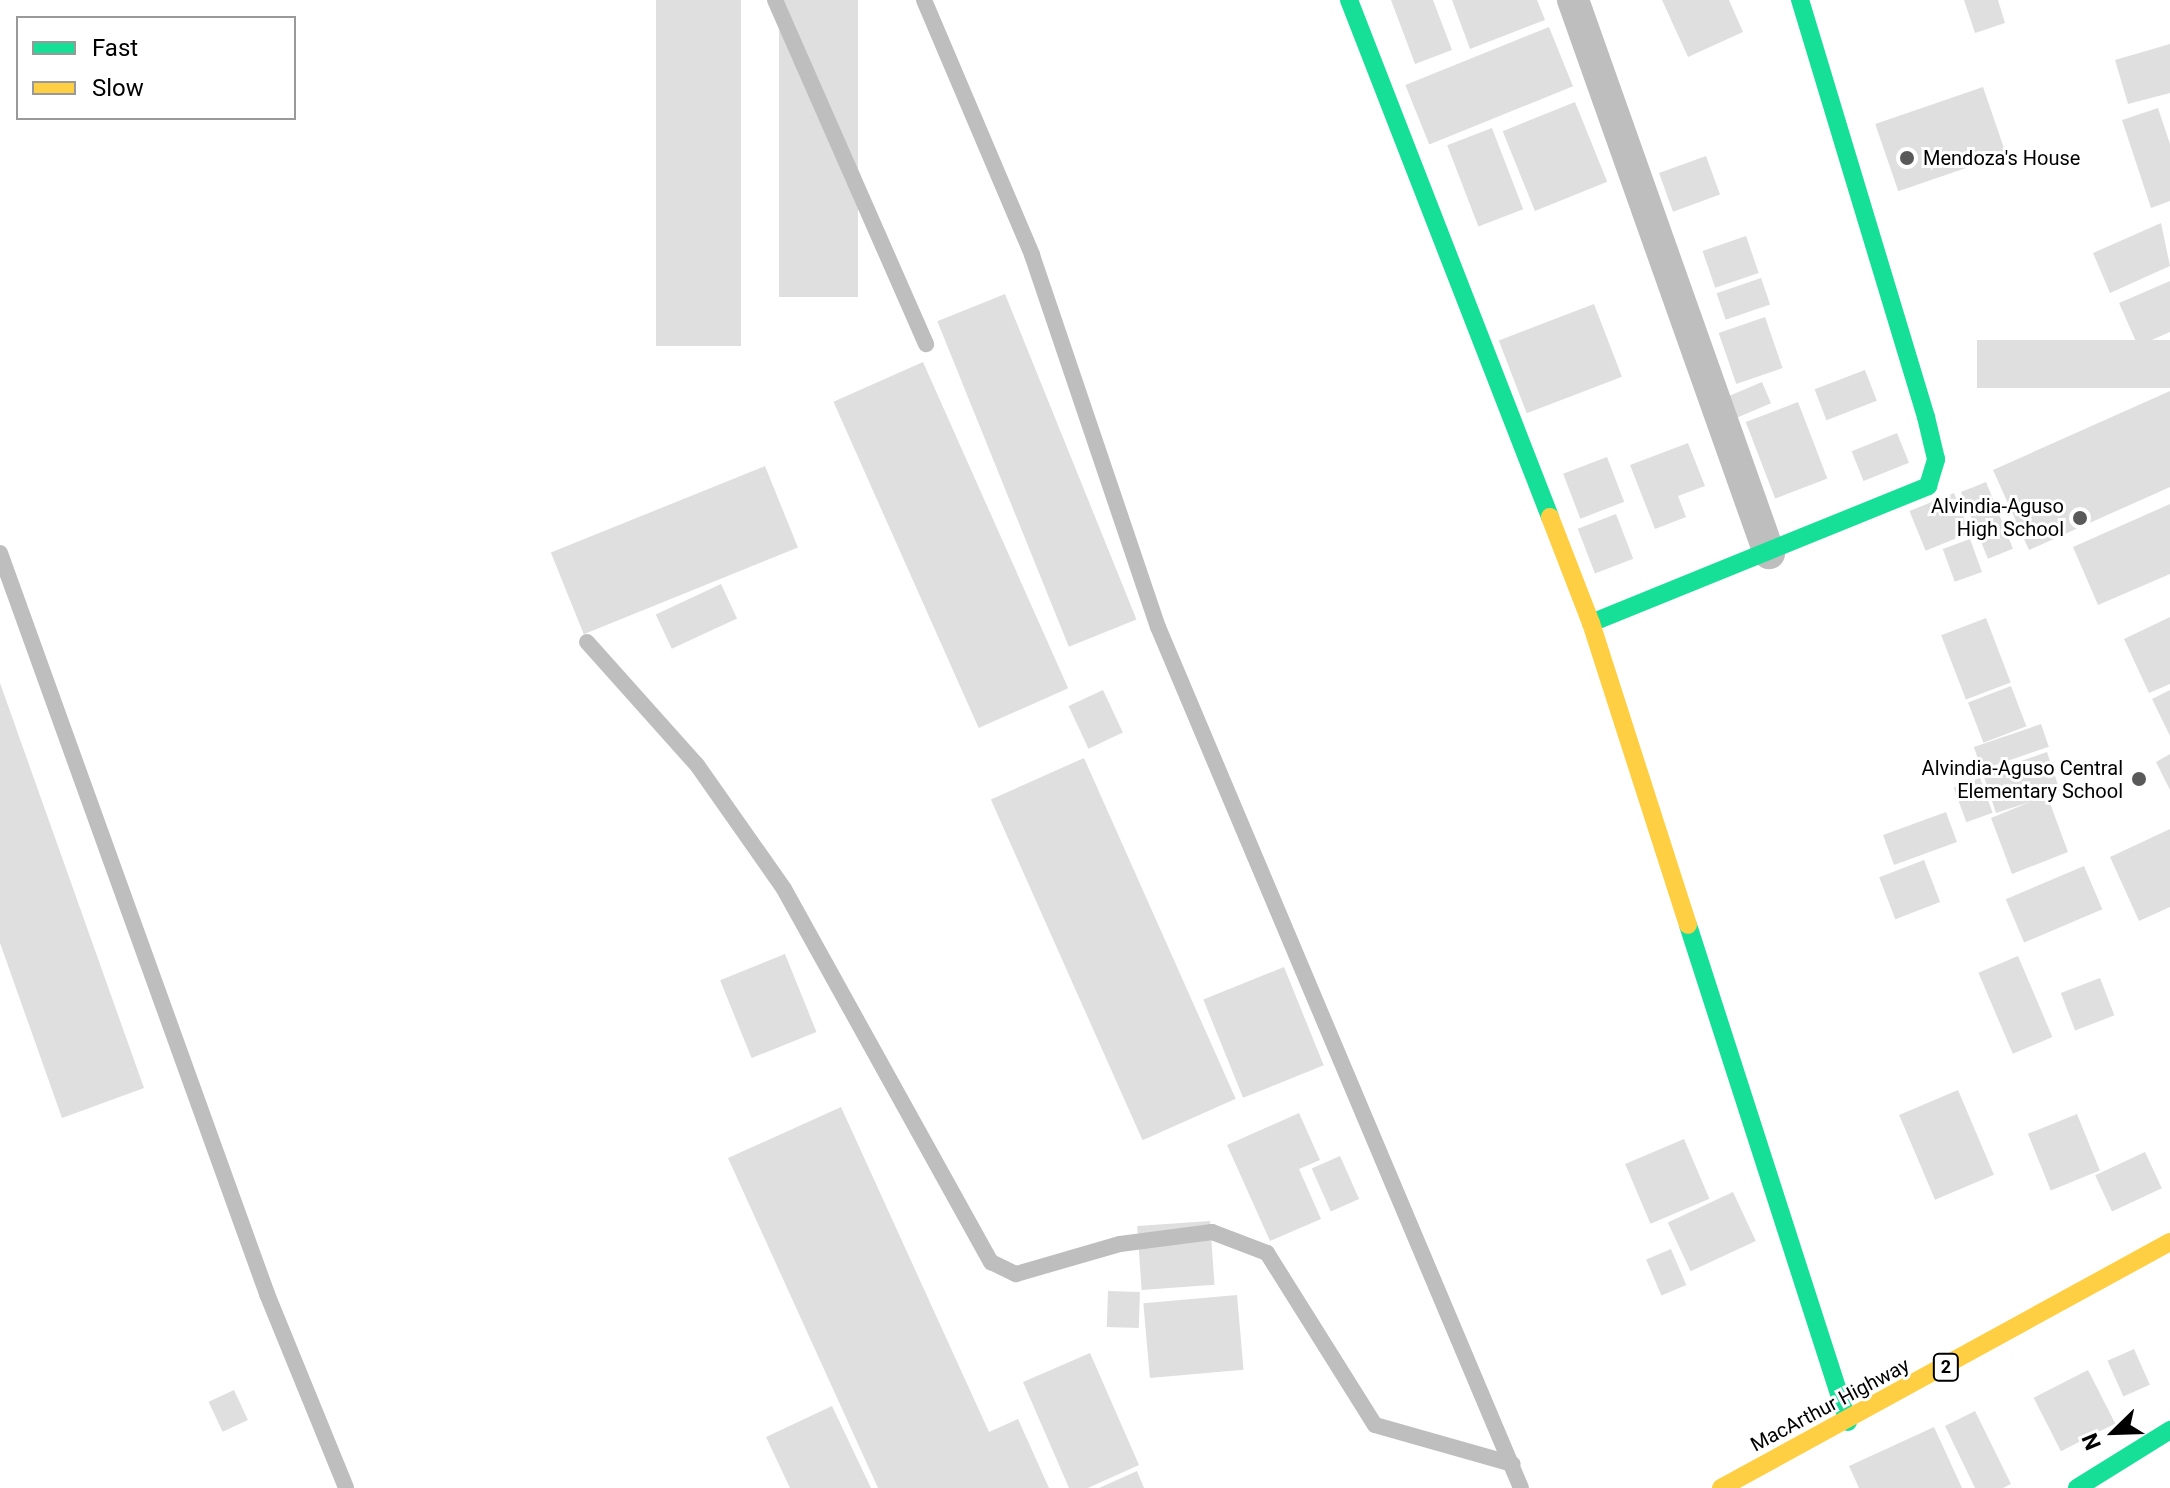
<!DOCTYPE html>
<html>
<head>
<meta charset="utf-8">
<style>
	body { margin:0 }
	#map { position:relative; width:2170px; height:1488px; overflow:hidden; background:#fff; font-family:Roboto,sans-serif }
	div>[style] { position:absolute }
	.building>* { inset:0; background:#dfdfdf; transform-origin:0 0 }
	.lane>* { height:16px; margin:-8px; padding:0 8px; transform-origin:8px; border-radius:8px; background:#bebebe }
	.street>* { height:32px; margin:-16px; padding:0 16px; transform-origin:16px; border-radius:16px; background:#bebebe }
	.fast>* { height:18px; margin:-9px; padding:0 9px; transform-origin:9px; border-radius:9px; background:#16e098 }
	.slow>* { height:18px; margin:-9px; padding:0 9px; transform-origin:9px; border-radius:9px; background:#ffcf43 }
	.dots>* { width:22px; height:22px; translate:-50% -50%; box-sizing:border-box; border:4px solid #fff; border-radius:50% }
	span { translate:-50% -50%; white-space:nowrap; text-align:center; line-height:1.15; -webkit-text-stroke:6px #fff; paint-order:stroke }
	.shield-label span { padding:2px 6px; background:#fff; border:2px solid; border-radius:6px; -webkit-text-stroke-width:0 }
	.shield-label { font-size:18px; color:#000; font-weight:700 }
	.poi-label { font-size:20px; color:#000 }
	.left { translate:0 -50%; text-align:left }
	.right { translate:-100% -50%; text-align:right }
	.street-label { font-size:20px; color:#000 }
	.legend { position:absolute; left:16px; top:16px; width:280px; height:104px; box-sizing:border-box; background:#fff; border:2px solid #999; margin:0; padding:10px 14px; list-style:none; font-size:24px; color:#000 }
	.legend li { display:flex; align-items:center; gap:16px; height:40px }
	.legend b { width:40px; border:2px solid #999 }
	.north { position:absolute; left:2074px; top:1392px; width:80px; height:80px; -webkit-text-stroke:6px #fff; paint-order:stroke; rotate:247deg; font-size:22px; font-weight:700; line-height:32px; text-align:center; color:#000 }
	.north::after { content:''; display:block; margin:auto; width:28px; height:36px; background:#000; clip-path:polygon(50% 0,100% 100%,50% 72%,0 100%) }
</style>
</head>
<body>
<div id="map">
	<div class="building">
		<div style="left:656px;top:0;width:85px;height:346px"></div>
		<div style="left:779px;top:0;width:79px;height:297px"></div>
		<div style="clip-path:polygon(1391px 0,1433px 0,1452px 50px,1415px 64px)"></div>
		<div style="clip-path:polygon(1452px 0,1537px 0,1545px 20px,1470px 49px)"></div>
		<div style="clip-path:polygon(1662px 0,1729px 0,1743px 32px,1688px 57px)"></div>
		<div style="clip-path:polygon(1964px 0,1998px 0,2005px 23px,1975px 33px)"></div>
		<div style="left:1549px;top:27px;width:64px;height:155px;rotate:68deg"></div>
		<div style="clip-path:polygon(2170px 44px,2170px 93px,2128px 104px,2115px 60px)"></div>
		<div style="left:1983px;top:87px;width:71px;height:114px;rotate:71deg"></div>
		<div style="left:1575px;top:102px;width:86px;height:78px;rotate:68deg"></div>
		<div style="clip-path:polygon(2158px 108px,2170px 144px,2170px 201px,2151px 208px,2122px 120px)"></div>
		<div style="left:1492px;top:128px;width:87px;height:48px;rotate:69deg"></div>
		<div style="left:1706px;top:156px;width:41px;height:50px;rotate:70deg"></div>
		<div style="clip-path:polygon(2161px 223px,2170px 266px,2110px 293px,2093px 253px)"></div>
		<div style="left:1746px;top:236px;width:39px;height:46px;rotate:71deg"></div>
		<div style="left:1761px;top:278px;width:28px;height:47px;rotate:71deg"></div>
		<div style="clip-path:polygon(2170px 281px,2170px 332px,2138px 346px,2119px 303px)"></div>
		<div style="left:1005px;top:294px;width:351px;height:73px;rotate:68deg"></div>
		<div style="left:1594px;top:304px;width:78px;height:102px;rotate:69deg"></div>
		<div style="left:1765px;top:317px;width:54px;height:49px;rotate:71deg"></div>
		<div style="left:2170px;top:340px;width:48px;height:193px;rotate:90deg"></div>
		<div style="left:923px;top:362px;width:357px;height:98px;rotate:66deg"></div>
		<div style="left:1865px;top:370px;width:33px;height:54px;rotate:69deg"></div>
		<div style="left:1762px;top:382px;width:23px;height:39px;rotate:67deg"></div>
		<div style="clip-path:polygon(2170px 391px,2170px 487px,2029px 550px,1993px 470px)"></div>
		<div style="left:1798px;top:402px;width:82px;height:56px;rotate:69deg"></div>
		<div style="left:1897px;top:433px;width:32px;height:49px;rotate:68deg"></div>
		<div style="clip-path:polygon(1688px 443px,1705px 486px,1678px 496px,1686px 517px,1655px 529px,1630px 465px)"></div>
		<div style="left:1607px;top:457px;width:48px;height:47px;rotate:69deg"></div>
		<div style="left:765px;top:466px;width:88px;height:231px;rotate:68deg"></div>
		<div style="left:1986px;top:482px;width:72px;height:27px;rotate:68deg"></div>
		<div style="left:1954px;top:493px;width:43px;height:48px;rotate:68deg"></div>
		<div style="clip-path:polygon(2170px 504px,2170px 574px,2098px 605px,2073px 547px)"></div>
		<div style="left:1616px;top:514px;width:48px;height:41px;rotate:69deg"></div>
		<div style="left:1970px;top:539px;width:35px;height:29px;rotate:70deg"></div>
		<div style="left:721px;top:584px;width:38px;height:72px;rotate:65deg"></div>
		<div style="clip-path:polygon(2170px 617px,2170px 684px,2149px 693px,2124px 639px)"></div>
		<div style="left:1986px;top:618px;width:69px;height:48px;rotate:69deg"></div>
		<div style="clip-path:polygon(0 683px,144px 1088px,62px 1118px,0 943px)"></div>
		<div style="left:2011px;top:686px;width:43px;height:46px;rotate:69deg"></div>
		<div style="left:1103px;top:690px;width:47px;height:38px;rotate:65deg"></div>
		<div style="clip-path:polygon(2170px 690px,2170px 736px,2152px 699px)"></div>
		<div style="left:2041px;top:724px;width:24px;height:71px;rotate:71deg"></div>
		<div style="clip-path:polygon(2047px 752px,2060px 791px,2047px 795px,2068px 852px,2012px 874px,1991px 818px,2030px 802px,1996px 813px,1983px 774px)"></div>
		<div style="clip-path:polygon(2170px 754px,2170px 790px,2156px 762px)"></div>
		<div style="left:1084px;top:758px;width:373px;height:102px;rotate:66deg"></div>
		<div style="left:1980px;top:778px;width:37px;height:28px;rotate:70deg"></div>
		<div style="left:1946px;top:812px;width:32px;height:67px;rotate:70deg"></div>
		<div style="clip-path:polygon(2170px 829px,2170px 907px,2139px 921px,2110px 857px)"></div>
		<div style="left:1924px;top:860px;width:45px;height:48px;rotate:69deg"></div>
		<div style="left:2084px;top:866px;width:47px;height:85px;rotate:67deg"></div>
		<div style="left:785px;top:954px;width:84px;height:70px;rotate:68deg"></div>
		<div style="left:2018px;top:956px;width:88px;height:43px;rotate:67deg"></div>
		<div style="left:1284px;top:967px;width:106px;height:87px;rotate:68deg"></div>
		<div style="left:2100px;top:978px;width:40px;height:42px;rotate:69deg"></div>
		<div style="left:1958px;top:1090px;width:92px;height:64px;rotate:67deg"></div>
		<div style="clip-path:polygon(841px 1107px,989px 1432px,1018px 1419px,1049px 1488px,878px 1488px,728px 1158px)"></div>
		<div style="clip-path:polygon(1299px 1113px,1320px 1160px,1299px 1169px,1321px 1219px,1270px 1241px,1227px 1145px)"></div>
		<div style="left:2077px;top:1114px;width:61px;height:53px;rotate:68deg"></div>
		<div style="left:1684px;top:1139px;width:65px;height:64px;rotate:67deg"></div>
		<div style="left:2145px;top:1152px;width:40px;height:55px;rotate:65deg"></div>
		<div style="left:1340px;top:1156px;width:47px;height:31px;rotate:66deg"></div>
		<div style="left:1733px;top:1192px;width:54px;height:72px;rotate:65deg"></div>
		<div style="left:1210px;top:1221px;width:64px;height:73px;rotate:86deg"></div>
		<div style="left:1671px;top:1249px;width:39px;height:27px;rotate:67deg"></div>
		<div style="left:1108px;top:1291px;width:32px;height:36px;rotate:2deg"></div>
		<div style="left:1237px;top:1295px;width:75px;height:94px;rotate:85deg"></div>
		<div style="left:2134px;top:1349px;width:39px;height:29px;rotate:66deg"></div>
		<div style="clip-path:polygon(1090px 1353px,1139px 1465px,1088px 1488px,1069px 1488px,1023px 1382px)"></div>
		<div style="left:2088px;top:1370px;width:60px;height:61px;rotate:63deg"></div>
		<div style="left:234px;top:1390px;width:33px;height:28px;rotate:65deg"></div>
		<div style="clip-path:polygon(832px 1406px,871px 1488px,790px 1488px,766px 1437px)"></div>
		<div style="clip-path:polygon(1975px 1411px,2011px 1484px,2003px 1488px,1975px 1488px,1945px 1426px)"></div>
		<div style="clip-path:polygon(1934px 1427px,1962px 1488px,1859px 1488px,1849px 1466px)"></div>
		<div style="clip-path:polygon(1137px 1471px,1144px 1488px,1099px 1488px)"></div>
	</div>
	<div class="lane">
		<div style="left:775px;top:0;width:376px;rotate:66.3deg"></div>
		<div style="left:924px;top:0;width:277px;rotate:67deg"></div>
		<div style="left:1032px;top:255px;width:393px;rotate:71.3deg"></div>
		<div style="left:1158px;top:627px;width:934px;rotate:67.14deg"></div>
		<div style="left:0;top:553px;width:788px;rotate:70.18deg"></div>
		<div style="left:267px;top:1294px;width:209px;rotate:67.8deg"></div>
		<div style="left:587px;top:642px;width:165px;rotate:48.2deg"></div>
		<div style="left:697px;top:765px;width:151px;rotate:54.9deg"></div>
		<div style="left:784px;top:889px;width:427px;rotate:61deg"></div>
		<div style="left:991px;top:1262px;width:28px;rotate:26deg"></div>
		<div style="left:1016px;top:1274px;width:108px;rotate:-16.1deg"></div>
		<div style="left:1120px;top:1244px;width:93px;rotate:-7.4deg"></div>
		<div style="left:1212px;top:1232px;width:59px;rotate:20.9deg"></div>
		<div style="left:1267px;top:1253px;width:203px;rotate:57.9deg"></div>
		<div style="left:1375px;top:1425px;width:143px;rotate:15.8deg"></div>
	</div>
	<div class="street">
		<div style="left:1573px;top:0;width:587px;rotate:70.48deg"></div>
	</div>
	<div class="fast">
		<div style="left:1349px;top:0;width:555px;rotate:68.75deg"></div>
		<div style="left:1591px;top:623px;width:364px;rotate:-22.1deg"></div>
		<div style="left:1928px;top:486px;width:28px;rotate:-73deg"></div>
		<div style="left:1936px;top:459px;width:43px;rotate:-103.4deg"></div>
		<div style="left:1926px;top:417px;width:436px;rotate:-106.8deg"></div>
		<div style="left:1688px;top:925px;width:522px;rotate:72.15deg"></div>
		<div style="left:2077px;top:1488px;width:110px;rotate:-31.9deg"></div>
	</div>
	<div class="slow">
		<div style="left:1550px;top:517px;width:114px;rotate:68.9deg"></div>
		<div style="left:1591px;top:623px;width:317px;rotate:72.2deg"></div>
		<div style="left:1721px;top:1488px;width:512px;rotate:-28.72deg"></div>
	</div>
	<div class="dots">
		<div style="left:1907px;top:158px;background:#595959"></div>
		<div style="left:2080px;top:518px;background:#595959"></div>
		<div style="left:2139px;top:779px;background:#595959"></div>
	</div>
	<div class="shield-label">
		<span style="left:1946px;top:1367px">2</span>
	</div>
	<div class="poi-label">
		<span class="left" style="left:1923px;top:158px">Mendoza's House</span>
		<span class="right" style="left:2064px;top:518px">Alvindia-Aguso<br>High School</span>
		<span class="right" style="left:2123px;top:780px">Alvindia-Aguso Central<br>Elementary School</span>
	</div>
	<div class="street-label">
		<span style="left:1830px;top:1405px;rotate:-28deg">MacArthur Highway</span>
	</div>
	<ul class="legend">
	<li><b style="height:10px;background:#16e098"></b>Fast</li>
	<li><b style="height:10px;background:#ffcf43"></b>Slow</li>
	</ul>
	<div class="north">N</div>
</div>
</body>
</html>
